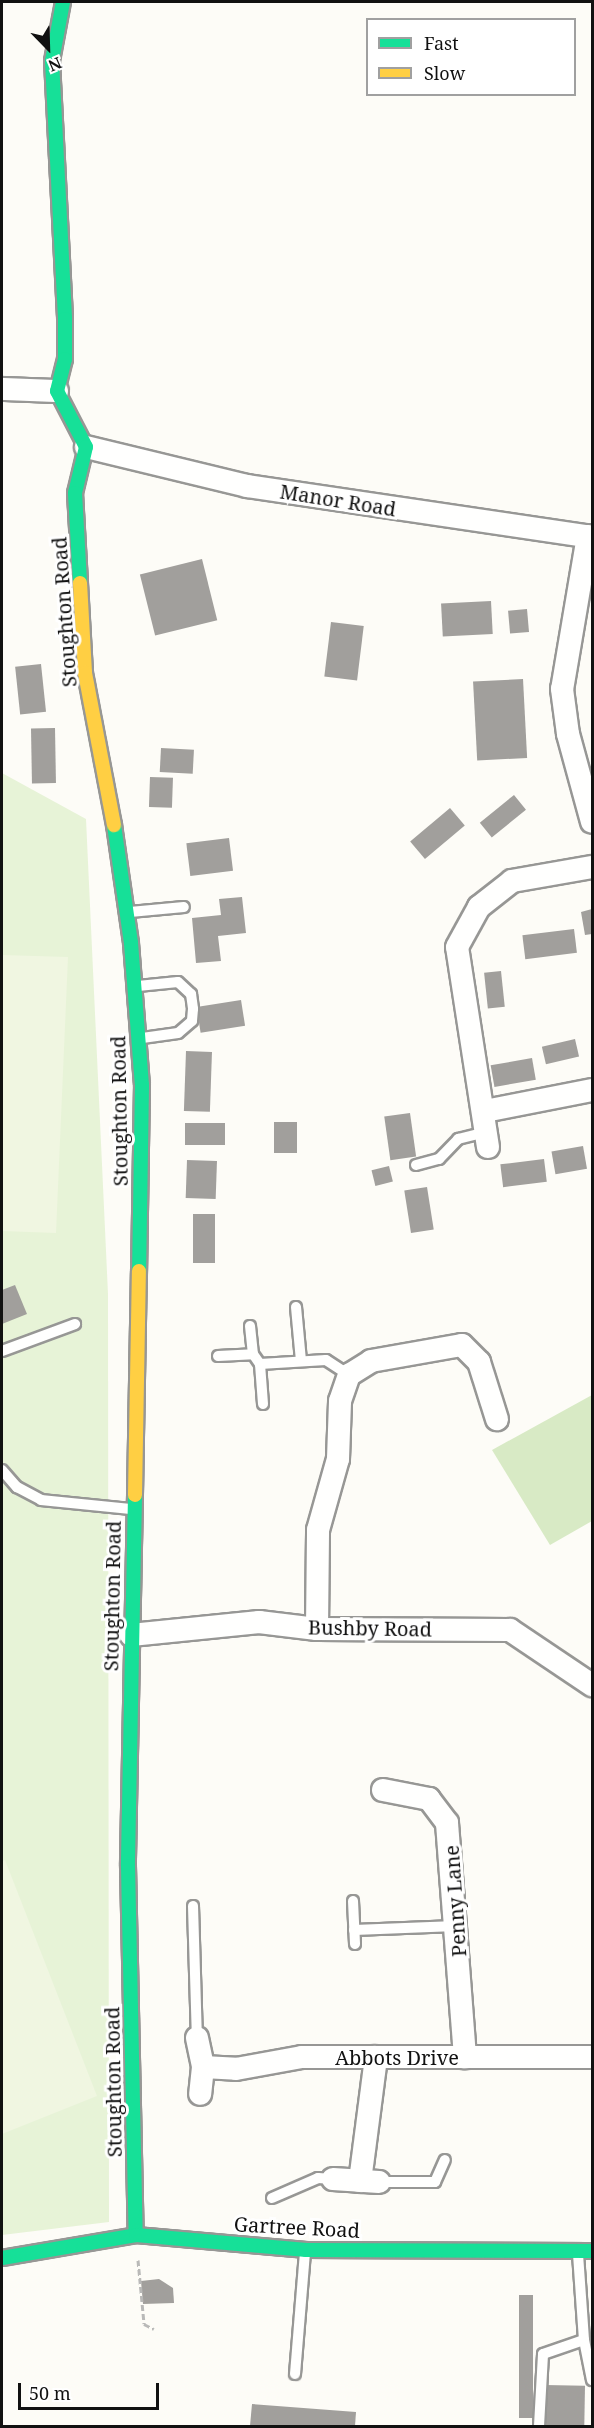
<!DOCTYPE html>
<html>
<head>
<meta charset="utf-8">
<style>
	body { margin:0 }
	#map { position:relative; width:594px; height:2428px; overflow:hidden; background:#fdfcf7; font-family:"Noto Serif",serif }
	div>[style] { position:absolute }
	.green>* { inset:0; background:#e7f3d7 }
	.forest>* { inset:0; background:#d8eac5 }
	.pitch>* { inset:0; background:#f0f6e1 }
	.building>* { inset:0; background:#a19f9c; transform-origin:0 0 }
	.path>* { height:3px; margin-top:-1.5px; transform-origin:0; background:repeating-linear-gradient(90deg,#b9b9b8 0 6px,transparent 0 9px) }
	.roads { filter:drop-shadow(2px 0 #979795) drop-shadow(-2px 0 #979795) drop-shadow(0 2px #979795) drop-shadow(0 -2px #979795) }
	.lane>* { height:10px; margin:-5px; padding:0 5px; transform-origin:5px; border-radius:5px; background:#fffffe }
	.street>* { height:22px; margin:-11px; padding:0 11px; transform-origin:11px; border-radius:11px; background:#fffffe }
	.fast>* { height:14px; margin:-7px; padding:0 7px; transform-origin:7px; border-radius:7px; background:#16e098 }
	.slow>* { height:14px; margin:-7px; padding:0 7px; transform-origin:7px; border-radius:7px; background:#ffcf43 }
	span { translate:-50% -50%; white-space:nowrap; text-align:center; line-height:1.15; -webkit-text-stroke:6px #fff; paint-order:stroke }
	.street-label { font-size:20px; color:#111 }
	.frame { position:absolute; inset:0; border:3px solid #111; pointer-events:none }
	.legend { position:absolute; left:366px; top:18px; width:210px; height:78px; box-sizing:border-box; background:#fff; border:2px solid #a0a0a0; margin:0; padding:8px 10px; list-style:none; font-size:18px; color:#111 }
	.legend li { display:flex; align-items:center; gap:12px; height:30px }
	.legend b { width:30px; border:2px solid #a0a0a0 }
	.north { position:absolute; left:18px; top:18px; width:60px; height:60px; -webkit-text-stroke:4px #fff; paint-order:stroke; rotate:157deg; font-size:16px; font-weight:700; line-height:24px; text-align:center; color:#111 }
	.north::after { content:''; display:block; margin:auto; width:21px; height:27px; background:#111; clip-path:polygon(50% 0,100% 100%,50% 72%,0 100%) }
	.scale { position:absolute; left:18px; top:2383px; width:141px; height:27px; box-sizing:border-box; border:3px solid #111; border-top:0; padding-left:8px; font-size:18px; line-height:21px; white-space:nowrap; color:#111; -webkit-text-stroke:4px #fff; paint-order:stroke }
</style>
</head>
<body>
<div id="map">
	<div class="green">
		<div style="clip-path:polygon(2px 773px,86px 819px,108px 1294px,109px 2222px,2px 2235px)"></div>
	</div>
	<div class="forest">
		<div style="clip-path:polygon(592px 1395px,592px 1521px,550px 1545px,492px 1450px)"></div>
	</div>
	<div class="pitch">
		<div style="clip-path:polygon(2px 955px,68px 957px,56px 1233px,2px 1231px)"></div>
		<div style="clip-path:polygon(5px 1860px,97px 2096px,2px 2134px,2px 1861px)"></div>
	</div>
	<div class="building">
		<div style="left:202px;top:559px;width:63px;height:64px;rotate:76deg"></div>
		<div style="left:491px;top:601px;width:33px;height:50px;rotate:87deg"></div>
		<div style="left:527px;top:609px;width:23px;height:19px;rotate:85deg"></div>
		<div style="left:331px;top:622px;width:33px;height:55px;rotate:7deg"></div>
		<div style="left:41px;top:664px;width:48px;height:26px;rotate:84deg"></div>
		<div style="left:523px;top:679px;width:79px;height:50px;rotate:87deg"></div>
		<div style="left:55px;top:728px;width:55px;height:24px;rotate:89deg"></div>
		<div style="left:161px;top:748px;width:33px;height:24px;rotate:3deg"></div>
		<div style="left:150px;top:777px;width:23px;height:30px;rotate:2deg"></div>
		<div style="left:514px;top:795px;width:19px;height:44px;rotate:51deg"></div>
		<div style="left:450px;top:808px;width:23px;height:52px;rotate:50deg"></div>
		<div style="left:229px;top:838px;width:33px;height:43px;rotate:83deg"></div>
		<div style="clip-path:polygon(242px 897px,246px 933px,218px 936px,221px 961px,196px 963px,192px 918px,221px 915px,219px 899px)"></div>
		<div style="clip-path:polygon(592px 909px,592px 934px,585px 935px,581px 912px)"></div>
		<div style="left:574px;top:929px;width:24px;height:52px;rotate:83deg"></div>
		<div style="left:501px;top:971px;width:36px;height:17px;rotate:84deg"></div>
		<div style="left:241px;top:1000px;width:26px;height:45px;rotate:81deg"></div>
		<div style="left:575px;top:1039px;width:18px;height:34px;rotate:77deg"></div>
		<div style="left:186px;top:1051px;width:26px;height:60px;rotate:2deg"></div>
		<div style="left:532px;top:1058px;width:22px;height:42px;rotate:80deg"></div>
		<div style="left:410px;top:1113px;width:44px;height:26px;rotate:82deg"></div>
		<div style="left:274px;top:1122px;width:23px;height:31px"></div>
		<div style="left:185px;top:1123px;width:40px;height:22px"></div>
		<div style="left:583px;top:1146px;width:23px;height:32px;rotate:80deg"></div>
		<div style="left:544px;top:1159px;width:23px;height:44px;rotate:83deg"></div>
		<div style="left:187px;top:1160px;width:30px;height:38px;rotate:2deg"></div>
		<div style="left:389px;top:1166px;width:16px;height:18px;rotate:76deg"></div>
		<div style="left:427px;top:1187px;width:43px;height:23px;rotate:81deg"></div>
		<div style="left:193px;top:1214px;width:22px;height:49px"></div>
		<div style="clip-path:polygon(15px 1285px,27px 1314px,2px 1324px,2px 1290px)"></div>
		<div style="clip-path:polygon(159px 2279px,173px 2288px,174px 2303px,143px 2304px,141px 2281px)"></div>
		<div style="left:519px;top:2295px;width:14px;height:123px"></div>
		<div style="left:545px;top:2385px;width:40px;height:41px;rotate:1deg"></div>
		<div style="clip-path:polygon(252px 2404px,356px 2412px,355px 2426px,250px 2426px)"></div>
	</div>
	<div class="path">
		<div style="left:138px;top:2260px;width:64px;rotate:84.6deg"></div>
		<div style="left:144px;top:2324px;width:11px;rotate:27deg"></div>
	</div>
	<div class="roads">
		<div class="lane">
			<div style="left:130px;top:912px;width:54px;rotate:-5.3deg"></div>
			<div style="left:138px;top:986px;width:40px;rotate:-5.7deg"></div>
			<div style="left:178px;top:982px;width:18px;rotate:43deg"></div>
			<div style="left:191px;top:994px;width:15px;rotate:82deg"></div>
			<div style="left:193px;top:1009px;width:12px;rotate:95deg"></div>
			<div style="left:192px;top:1021px;width:18px;rotate:139deg"></div>
			<div style="left:178px;top:1033px;width:36px;rotate:172deg"></div>
			<div style="left:416px;top:1165px;width:24px;rotate:-15deg"></div>
			<div style="left:439px;top:1159px;width:28px;rotate:-46deg"></div>
			<div style="left:458px;top:1139px;width:29px;rotate:-14deg"></div>
			<div style="left:296px;top:1307px;width:54px;rotate:84.7deg"></div>
			<div style="left:250px;top:1326px;width:28px;rotate:84deg"></div>
			<div style="left:2px;top:1351px;width:78px;rotate:-20.3deg"></div>
			<div style="left:218px;top:1356px;width:35px;rotate:-3deg"></div>
			<div style="left:253px;top:1354px;width:12px;rotate:55deg"></div>
			<div style="left:263px;top:1404px;width:40px;rotate:-94.3deg"></div>
			<div style="left:260px;top:1364px;width:66px;rotate:-3.5deg"></div>
			<div style="left:326px;top:1360px;width:27px;rotate:33deg"></div>
			<div style="left:2px;top:1470px;width:23px;rotate:49deg"></div>
			<div style="left:17px;top:1487px;width:27px;rotate:28deg"></div>
			<div style="left:41px;top:1500px;width:90px;rotate:5.7deg"></div>
			<div style="left:353px;top:1901px;width:43px;rotate:87.3deg"></div>
			<div style="left:193px;top:1906px;width:132px;rotate:88.3deg"></div>
			<div style="left:354px;top:1930px;width:102px;rotate:-2.2deg"></div>
			<div style="left:379px;top:2182px;width:56px"></div>
			<div style="left:435px;top:2182px;width:24px;rotate:-66deg"></div>
			<div style="left:272px;top:2198px;width:50px;rotate:-23.5deg"></div>
			<div style="left:318px;top:2178px;width:15px;rotate:4deg"></div>
			<div style="left:578px;top:2254px;width:86px;rotate:86deg"></div>
			<div style="left:584px;top:2340px;width:41px;rotate:78.7deg"></div>
			<div style="left:295px;top:2374px;width:121px;rotate:-85.3deg"></div>
			<div style="left:539px;top:2426px;width:72px;rotate:-86.8deg"></div>
			<div style="left:543px;top:2354px;width:43px;rotate:-18.9deg"></div>
		</div>
		<div class="street">
			<div style="left:2px;top:389px;width:55px;rotate:2.1deg"></div>
			<div style="left:86px;top:447px;width:166px;rotate:13.6deg"></div>
			<div style="left:247px;top:486px;width:349px;rotate:8.4deg"></div>
			<div style="left:588px;top:536px;width:155px;rotate:99.6deg"></div>
			<div style="left:562px;top:689px;width:45px;rotate:82.4deg"></div>
			<div style="left:568px;top:734px;width:91px;rotate:74.7deg"></div>
			<div style="left:485px;top:1111px;width:109px;rotate:-11.1deg"></div>
			<div style="left:488px;top:1147px;width:202px;rotate:-98.8deg"></div>
			<div style="left:457px;top:947px;width:46px;rotate:-61.2deg"></div>
			<div style="left:479px;top:907px;width:42px;rotate:-38.2deg"></div>
			<div style="left:512px;top:881px;width:81px;rotate:-9.9deg"></div>
			<div style="left:317px;top:1629px;width:99px;rotate:-89.4deg"></div>
			<div style="left:318px;top:1530px;width:74px;rotate:-74.3deg"></div>
			<div style="left:338px;top:1459px;width:58px;rotate:-88deg"></div>
			<div style="left:340px;top:1401px;width:28px;rotate:-71deg"></div>
			<div style="left:349px;top:1375px;width:26px;rotate:-32deg"></div>
			<div style="left:371px;top:1361px;width:92px;rotate:-10deg"></div>
			<div style="left:462px;top:1345px;width:24px;rotate:45deg"></div>
			<div style="left:479px;top:1362px;width:60px;rotate:72.5deg"></div>
			<div style="left:131px;top:1635px;width:129px;rotate:-5.8deg"></div>
			<div style="left:259px;top:1622px;width:58px;rotate:6.9deg"></div>
			<div style="left:317px;top:1629px;width:193px;rotate:0.3deg"></div>
			<div style="left:510px;top:1630px;width:99px;rotate:33.9deg"></div>
			<div style="left:383px;top:1790px;width:47px;rotate:11.1deg"></div>
			<div style="left:429px;top:1799px;width:30px;rotate:53deg"></div>
			<div style="left:447px;top:1823px;width:235px;rotate:85.6deg"></div>
			<div style="left:197px;top:2038px;width:30px;rotate:78deg"></div>
			<div style="left:203px;top:2067px;width:27px;rotate:96deg"></div>
			<div style="left:203px;top:2067px;width:33px;rotate:3deg"></div>
			<div style="left:236px;top:2069px;width:67px;rotate:-10.3deg"></div>
			<div style="left:302px;top:2057px;width:290px"></div>
			<div style="left:333px;top:2179px;width:46px;rotate:3.7deg"></div>
			<div style="left:360px;top:2181px;width:125px;rotate:-82.6deg"></div>
		</div>
		<div class="fast">
			<div style="left:63px;top:2px;width:60px;rotate:100.6deg"></div>
			<div style="left:52px;top:61px;width:258px;rotate:87.1deg"></div>
			<div style="left:65px;top:319px;width:40px;rotate:90deg"></div>
			<div style="left:65px;top:359px;width:33px;rotate:104deg"></div>
			<div style="left:57px;top:391px;width:63px;rotate:62.6deg"></div>
			<div style="left:86px;top:447px;width:47px;rotate:103.4deg"></div>
			<div style="left:75px;top:493px;width:90px;rotate:86.8deg"></div>
			<div style="left:114px;top:825px;width:119px;rotate:81.8deg"></div>
			<div style="left:131px;top:943px;width:142px;rotate:85.6deg"></div>
			<div style="left:142px;top:1085px;width:186px;rotate:90.9deg"></div>
			<div style="left:135px;top:1495px;width:371px;rotate:91.1deg"></div>
			<div style="left:128px;top:1866px;width:369px;rotate:88.8deg"></div>
			<div style="left:2px;top:2258px;width:136px;rotate:-9.7deg"></div>
			<div style="left:136px;top:2235px;width:171px;rotate:5deg"></div>
			<div style="left:306px;top:2250px;width:286px;rotate:0.2deg"></div>
		</div>
		<div class="slow">
			<div style="left:80px;top:583px;width:90px;rotate:86.8deg"></div>
			<div style="left:85px;top:673px;width:155px;rotate:79.2deg"></div>
			<div style="left:135px;top:1495px;width:224px;rotate:-89deg"></div>
		</div>
	</div>
	<div class="street-label">
		<span style="left:338px;top:500px;rotate:9deg">Manor Road</span>
		<span style="left:64px;top:612px;rotate:-94deg">Stoughton Road</span>
		<span style="left:119px;top:1111px;rotate:-91deg">Stoughton Road</span>
		<span style="left:112px;top:1596px;rotate:-89deg">Stoughton Road</span>
		<span style="left:370px;top:1628px;rotate:1deg">Bushby Road</span>
		<span style="left:455px;top:1901px;rotate:-94deg">Penny Lane</span>
		<span style="left:397px;top:2057px">Abbots Drive</span>
		<span style="left:113px;top:2082px;rotate:-91deg">Stoughton Road</span>
		<span style="left:297px;top:2227px;rotate:3deg">Gartree Road</span>
	</div>
	<div class="frame"></div>
	<ul class="legend">
	<li><b style="height:8px;background:#16e098"></b>Fast</li>
	<li><b style="height:8px;background:#ffcf43"></b>Slow</li>
	</ul>
	<div class="north">N</div>
	<div class="scale">50 m</div>
</div>
</body>
</html>
